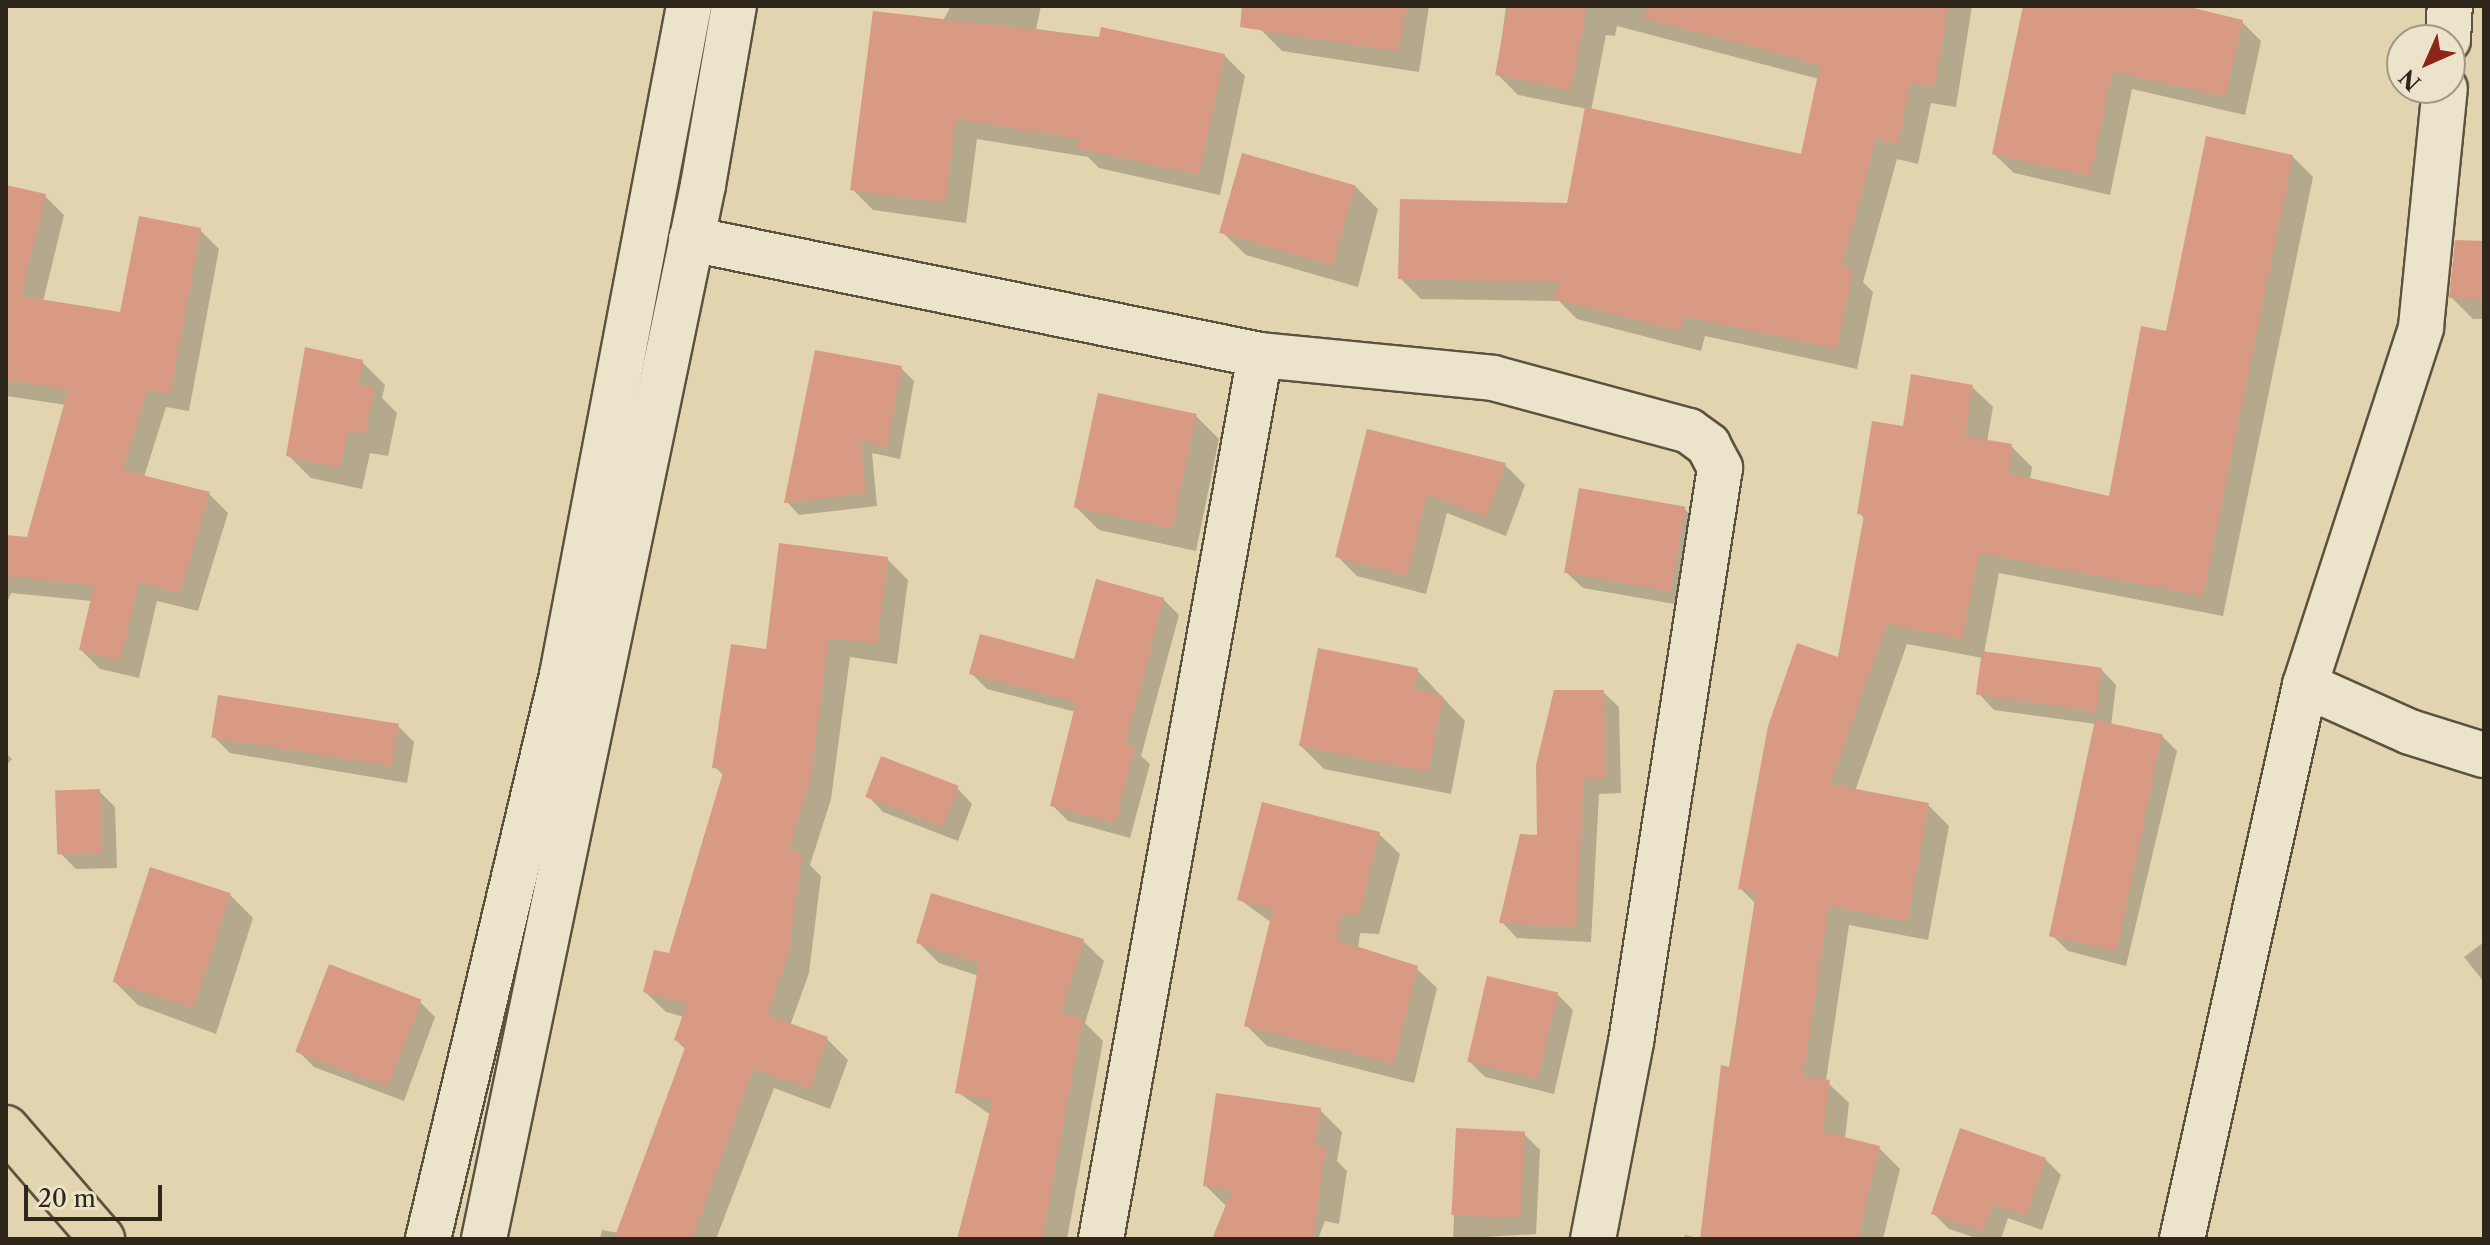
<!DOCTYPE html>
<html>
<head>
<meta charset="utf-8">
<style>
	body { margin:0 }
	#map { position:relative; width:2490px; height:1245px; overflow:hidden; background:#e1d4af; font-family:"Libre Caslon Text",serif }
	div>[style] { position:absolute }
	.shadow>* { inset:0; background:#0003 }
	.building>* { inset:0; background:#d99a84; transform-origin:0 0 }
	.roads { filter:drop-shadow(2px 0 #5c5240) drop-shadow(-2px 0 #5c5240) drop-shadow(0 2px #5c5240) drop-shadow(0 -2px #5c5240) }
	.street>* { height:44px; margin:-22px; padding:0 22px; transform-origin:22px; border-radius:22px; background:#ece3cb }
	.highway>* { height:44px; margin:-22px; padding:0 22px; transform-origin:22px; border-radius:22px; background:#e1d4af }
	span { translate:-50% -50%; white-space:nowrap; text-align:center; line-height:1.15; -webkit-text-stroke:8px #ece3cb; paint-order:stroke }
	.frame { position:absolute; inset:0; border:8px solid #2f261b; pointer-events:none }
	.north { position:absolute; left:2386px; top:24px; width:80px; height:80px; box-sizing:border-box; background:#ece3cb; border:2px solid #a09785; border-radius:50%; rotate:225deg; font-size:22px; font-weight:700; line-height:32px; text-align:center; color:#2f261b }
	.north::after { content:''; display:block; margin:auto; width:28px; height:36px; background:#8f2418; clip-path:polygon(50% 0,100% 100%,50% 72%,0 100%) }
	.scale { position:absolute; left:24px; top:1185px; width:138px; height:36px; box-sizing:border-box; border:4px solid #2f261b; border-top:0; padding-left:10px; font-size:24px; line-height:28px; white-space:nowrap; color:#2f261b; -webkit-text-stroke:6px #ece3cb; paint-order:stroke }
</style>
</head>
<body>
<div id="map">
	<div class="shadow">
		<div style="clip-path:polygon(951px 6px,1041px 6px,1036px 29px,1224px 55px,1245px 76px,1220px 195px,1099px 168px,1088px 157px,977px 139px,966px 223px,873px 210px,852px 189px)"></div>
		<div style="clip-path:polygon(1266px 6px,1429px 6px,1419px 72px,1282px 51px,1261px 30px)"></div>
		<div style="clip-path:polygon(evenodd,1506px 6px,1972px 6px,1956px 107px,1931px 103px,1918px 164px,1897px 159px,1863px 282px,1873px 292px,1857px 369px,1705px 336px,1701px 351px,1577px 319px,1559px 301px,1421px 299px,1400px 278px,1569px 205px,1587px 109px,1518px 95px,1497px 74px,1506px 6px,1617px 26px,1819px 79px,1802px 156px,1591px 111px,1606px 35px,1615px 36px,1617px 26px)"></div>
		<div style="clip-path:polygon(2024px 6px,2168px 6px,2242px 22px,2261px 41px,2245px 115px,2132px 89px,2110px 195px,2014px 173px,1994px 154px)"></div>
		<div style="clip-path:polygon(2292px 156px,2313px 177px,2223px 616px,1999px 573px,1984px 653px,2101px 669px,2116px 685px,2111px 726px,2162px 736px,2177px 751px,2126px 966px,2068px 951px,2052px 935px,2096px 724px,1994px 710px,1979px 694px,1983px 658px,1907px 644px,1855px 791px,1928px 805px,1949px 826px,1928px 940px,1849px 925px,1826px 1081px,1849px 1103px,1845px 1139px,1879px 1148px,1900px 1169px,1883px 1239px,1702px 1239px,1756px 904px,1740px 888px,1839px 660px,1866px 520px,1860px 514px,1904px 428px,1972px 387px,1993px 407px,1987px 442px,2011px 446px,2032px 467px,2030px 480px,2110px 498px,2168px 334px)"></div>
		<div style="clip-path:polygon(1355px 186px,1378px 209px,1358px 287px,1246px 255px,1222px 232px)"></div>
		<div style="clip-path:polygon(6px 187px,45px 196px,64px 215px,43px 302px,122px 314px,200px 230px,219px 249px,189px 411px,166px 407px,144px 477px,209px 494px,228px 513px,198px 611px,157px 601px,139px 678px,100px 669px,81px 650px,92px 601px,11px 593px,6px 605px,6px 537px,28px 539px,66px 405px,7px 396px,6px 402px)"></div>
		<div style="clip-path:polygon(2484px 243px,2484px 319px,2473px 319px,2451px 297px)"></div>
		<div style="clip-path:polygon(362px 362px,385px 385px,382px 398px,397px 413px,388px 456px,370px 453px,362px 489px,311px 478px,288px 455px)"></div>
		<div style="clip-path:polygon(901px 368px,914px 381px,900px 459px,872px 453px,877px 506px,799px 515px,787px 502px)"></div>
		<div style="clip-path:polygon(1196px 416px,1219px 439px,1196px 551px,1099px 530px,1076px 507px)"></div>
		<div style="clip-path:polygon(1369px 431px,1505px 465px,1525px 485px,1506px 536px,1447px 513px,1426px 594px,1357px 576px,1337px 556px)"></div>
		<div style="clip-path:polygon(1684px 508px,1699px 524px,1686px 606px,1583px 588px,1567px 573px)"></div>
		<div style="clip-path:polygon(887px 559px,908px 580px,897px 664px,850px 657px,831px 799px,810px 865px,821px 876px,809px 973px,790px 1026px,827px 1039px,848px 1060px,830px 1109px,774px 1088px,716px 1239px,600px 1239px,602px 1230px,619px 1233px,686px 1050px,676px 1040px,684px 1017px,666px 1012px,645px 992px,670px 956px,724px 776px,715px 767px,768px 651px)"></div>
		<div style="clip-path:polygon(1163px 599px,1179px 615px,1141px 756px,1150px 764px,1130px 838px,1068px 821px,1052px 805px,1076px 712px,987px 689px,972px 674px,1075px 661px)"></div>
		<div style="clip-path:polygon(1417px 670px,1465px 721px,1451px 794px,1324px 769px,1301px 746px)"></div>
		<div style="clip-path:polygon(1603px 692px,1619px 707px,1621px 793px,1599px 794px,1591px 942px,1517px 938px,1502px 922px)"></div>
		<div style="clip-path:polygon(398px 726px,414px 742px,407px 783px,230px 753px,214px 737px)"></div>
		<div style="clip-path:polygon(6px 753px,12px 759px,6px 766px)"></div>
		<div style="clip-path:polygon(957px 788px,972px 804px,958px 841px,883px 812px,868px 796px)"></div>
		<div style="clip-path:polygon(99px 791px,115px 807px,117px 868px,76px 869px,60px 853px)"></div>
		<div style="clip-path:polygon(1379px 834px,1400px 854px,1379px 934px,1360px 933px,1358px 949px,1416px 968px,1437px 988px,1414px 1083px,1267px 1046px,1246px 1025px,1272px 923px,1239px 899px)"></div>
		<div style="clip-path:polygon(230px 895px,253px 918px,216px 1034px,138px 1005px,115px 982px)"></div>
		<div style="clip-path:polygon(1083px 941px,1104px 961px,1085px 1023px,1103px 1041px,1067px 1239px,959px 1239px,991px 1115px,957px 1092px,979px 976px,939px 963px,918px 942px)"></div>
		<div style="clip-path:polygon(2484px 942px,2484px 982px,2464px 957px)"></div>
		<div style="clip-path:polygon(1557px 994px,1573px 1010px,1554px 1094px,1485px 1077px,1469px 1061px)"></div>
		<div style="clip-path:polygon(420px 1002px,435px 1017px,404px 1101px,314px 1067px,298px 1051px)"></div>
		<div style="clip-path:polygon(1320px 1110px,1342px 1132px,1337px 1161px,1347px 1171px,1339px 1224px,1325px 1221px,1318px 1239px,1214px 1239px,1227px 1207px,1205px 1185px)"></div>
		<div style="clip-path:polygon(1458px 1130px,1524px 1134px,1540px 1150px,1536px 1234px,1453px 1239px)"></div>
		<div style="clip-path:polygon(2045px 1159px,2061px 1175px,2042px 1230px,2008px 1218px,2001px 1239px,1979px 1239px,1949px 1229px,1933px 1213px)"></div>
		<div style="clip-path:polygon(1685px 1235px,1702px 1239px,1684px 1239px)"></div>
	</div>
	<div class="building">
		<div style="clip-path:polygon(1242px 6px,1406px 6px,1399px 52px,1240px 27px)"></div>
		<div style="clip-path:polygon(1508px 6px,1587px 6px,1571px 90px,1495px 75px)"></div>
		<div style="clip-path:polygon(1646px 6px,1948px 6px,1935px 87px,1910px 83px,1898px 144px,1876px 139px,1842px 266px,1853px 269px,1837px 349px,1684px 316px,1680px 331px,1554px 299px,1558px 282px,1398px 279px,1400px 199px,1567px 203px,1585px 107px,1801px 154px,1820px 65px,1644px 18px)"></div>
		<div style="clip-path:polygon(2023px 6px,2185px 6px,2243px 20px,2225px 97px,2113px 71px,2090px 176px,1992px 154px)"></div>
		<div style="clip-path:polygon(873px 11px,1099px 37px,1101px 27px,1225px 54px,1199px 175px,1076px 148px,1078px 139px,956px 119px,945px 203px,850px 190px)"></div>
		<div style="clip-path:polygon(2206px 136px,2293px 155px,2203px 596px,1979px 553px,1962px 639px,1887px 624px,1830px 784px,1929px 803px,1908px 921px,1829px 906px,1803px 1076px,1830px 1080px,1823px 1132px,1880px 1146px,1858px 1239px,1700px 1239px,1721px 1065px,1729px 1067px,1756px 892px,1738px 889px,1768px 726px,1797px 643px,1838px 657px,1864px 515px,1857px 514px,1872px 421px,1903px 426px,1911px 374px,1973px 385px,1965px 436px,2012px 444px,2008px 473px,2109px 496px,2141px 326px,2166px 331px)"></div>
		<div style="left:1242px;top:153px;width:118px;height:83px;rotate:16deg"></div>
		<div style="clip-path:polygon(6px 185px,46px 194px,21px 296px,120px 312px,139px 216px,201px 228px,170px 394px,148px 389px,122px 470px,210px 492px,180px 593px,139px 583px,120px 661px,79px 650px,94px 585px,6px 576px,6px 535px,27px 537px,68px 390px,6px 380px)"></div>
		<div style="clip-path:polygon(2455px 240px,2484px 241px,2484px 300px,2449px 298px)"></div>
		<div style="clip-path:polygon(305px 347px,363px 360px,358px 385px,375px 388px,365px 434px,348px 431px,340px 468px,286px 456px)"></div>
		<div style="clip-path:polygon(815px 350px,902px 366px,887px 447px,860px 441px,866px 493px,784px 503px)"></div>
		<div style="left:1098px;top:393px;width:101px;height:117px;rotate:12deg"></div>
		<div style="clip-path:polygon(1367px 429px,1506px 463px,1486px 517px,1427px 494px,1407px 576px,1335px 557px)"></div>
		<div style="left:1579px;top:488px;width:108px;height:86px;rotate:10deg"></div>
		<div style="clip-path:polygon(779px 543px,888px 557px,877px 644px,829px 638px,811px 777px,789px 849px,802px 853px,789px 952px,767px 1015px,828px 1037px,810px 1089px,753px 1069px,692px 1239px,614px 1239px,686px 1045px,674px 1040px,687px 1003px,643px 992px,654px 950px,669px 953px,724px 769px,712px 768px,731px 644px,766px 649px)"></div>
		<div style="clip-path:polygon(1096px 579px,1164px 598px,1125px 744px,1135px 747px,1115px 823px,1050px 806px,1076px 702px,969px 674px,980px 634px,1074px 659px)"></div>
		<div style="clip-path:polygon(1318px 648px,1418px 668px,1414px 689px,1443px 696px,1429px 772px,1299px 746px)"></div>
		<div style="left:1982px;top:651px;width:121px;height:44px;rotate:8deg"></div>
		<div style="clip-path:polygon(1554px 690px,1604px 690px,1606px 778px,1584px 779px,1576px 927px,1499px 923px,1520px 834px,1537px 835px,1536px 765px)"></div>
		<div style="left:218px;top:695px;width:183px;height:43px;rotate:9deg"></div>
		<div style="left:2095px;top:720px;width:69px;height:221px;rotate:12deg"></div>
		<div style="left:881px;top:756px;width:83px;height:44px;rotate:21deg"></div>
		<div style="left:100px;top:789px;width:64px;height:45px;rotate:88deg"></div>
		<div style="clip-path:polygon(1262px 802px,1380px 832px,1359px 915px,1341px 914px,1337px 940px,1418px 966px,1394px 1064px,1244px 1026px,1273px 909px,1237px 900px)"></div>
		<div style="left:150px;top:867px;width:85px;height:121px;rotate:18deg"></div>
		<div style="clip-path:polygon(931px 893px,1084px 939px,1061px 1014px,1083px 1018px,1042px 1239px,957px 1239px,993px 1100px,955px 1093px,979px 963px,916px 943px)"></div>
		<div style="left:329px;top:964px;width:99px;height:94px;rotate:21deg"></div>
		<div style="left:1487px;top:976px;width:73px;height:88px;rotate:13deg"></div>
		<div style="clip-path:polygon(1216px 1093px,1321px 1108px,1315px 1145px,1326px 1147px,1313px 1239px,1212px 1239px,1232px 1190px,1203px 1186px)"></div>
		<div style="left:1456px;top:1128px;width:69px;height:87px;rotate:3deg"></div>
		<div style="clip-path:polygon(1960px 1128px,2046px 1158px,2026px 1216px,1993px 1204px,1983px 1231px,1931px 1214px)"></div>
	</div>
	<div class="roads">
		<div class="street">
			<div style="left:2448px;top:40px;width:34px;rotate:-87deg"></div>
			<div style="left:691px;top:239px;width:581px;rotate:11.52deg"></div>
			<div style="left:1260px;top:355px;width:234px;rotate:5.6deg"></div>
			<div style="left:1493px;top:378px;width:203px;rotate:15.1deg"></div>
			<div style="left:1689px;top:431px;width:24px;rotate:36deg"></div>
			<div style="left:1708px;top:445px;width:26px;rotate:62deg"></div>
			<div style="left:1720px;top:468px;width:581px;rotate:98.81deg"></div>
			<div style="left:1631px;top:1042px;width:201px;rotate:100.9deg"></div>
			<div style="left:2305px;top:685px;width:115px;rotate:24.1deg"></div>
			<div style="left:2410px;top:732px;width:77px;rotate:17.3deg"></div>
			<div style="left:428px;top:1239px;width:580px;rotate:-76.63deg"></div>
			<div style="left:562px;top:675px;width:681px;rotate:-79.25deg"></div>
			<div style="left:484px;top:1239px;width:1077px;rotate:-78.26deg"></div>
			<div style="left:703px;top:185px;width:182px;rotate:-80.2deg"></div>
			<div style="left:1101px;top:1239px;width:898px;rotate:-79.8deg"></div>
			<div style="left:2182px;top:1239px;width:567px;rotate:-77.48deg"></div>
			<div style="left:2305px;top:685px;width:376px;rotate:-72deg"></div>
			<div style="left:2421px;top:327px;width:240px;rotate:-84.3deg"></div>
		</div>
		<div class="highway">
			<div style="left:6px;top:1128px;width:147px;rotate:49.1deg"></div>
		</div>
	</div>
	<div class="frame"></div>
	<div class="north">N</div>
	<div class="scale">20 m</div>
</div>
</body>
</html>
